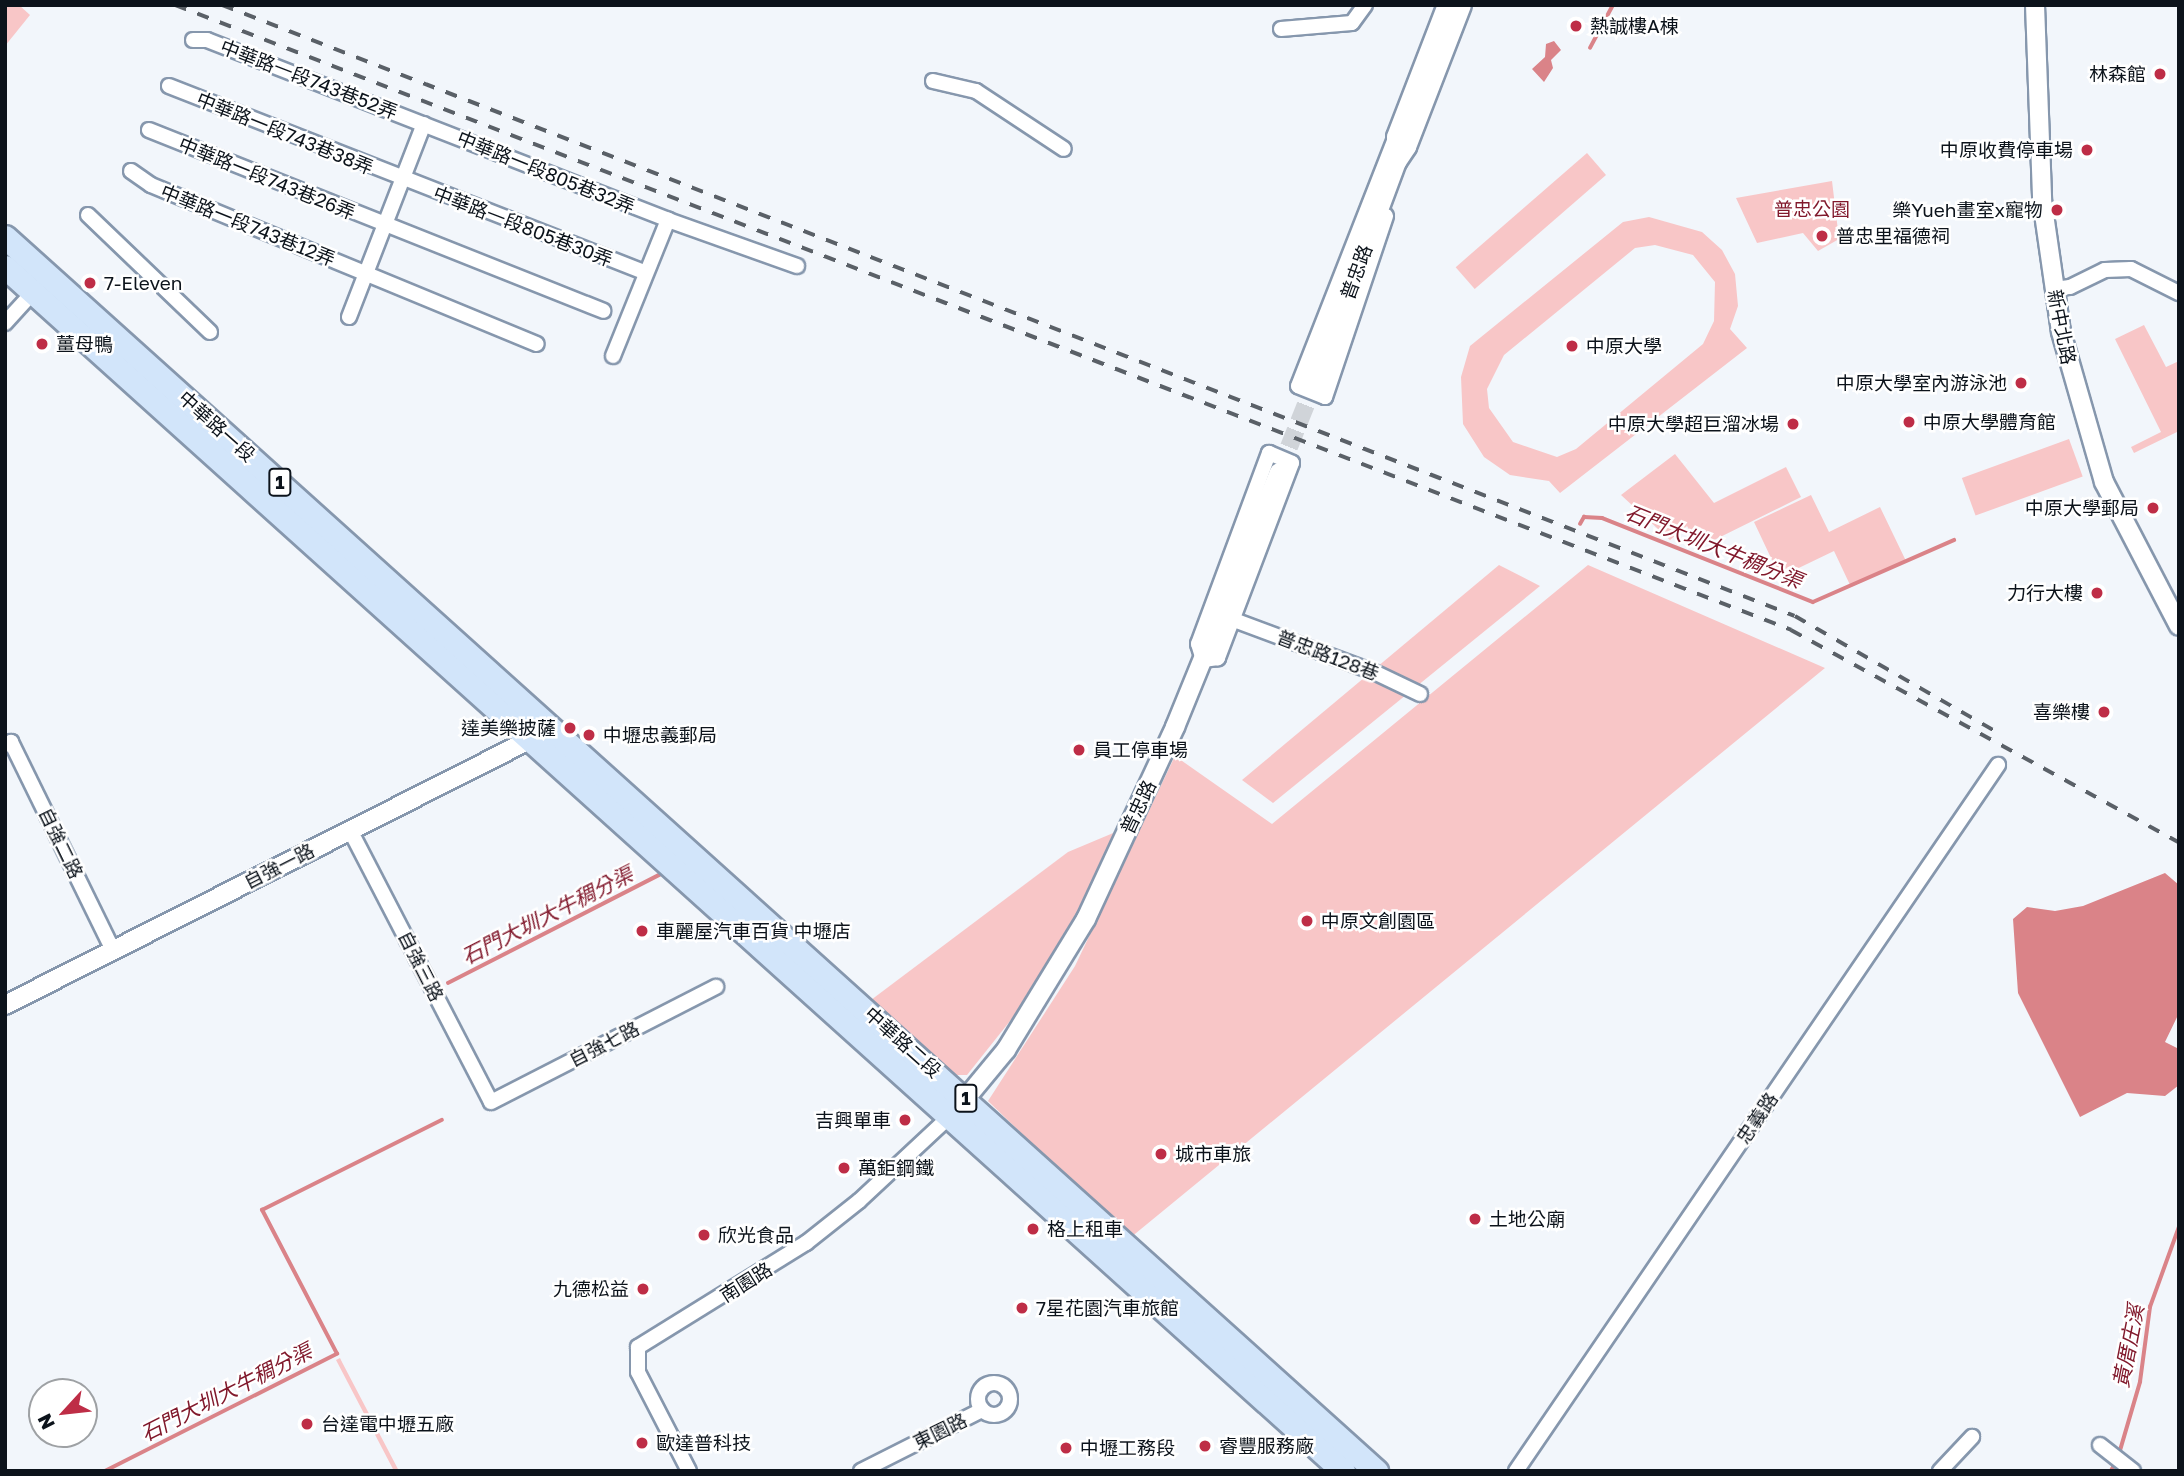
<!DOCTYPE html>
<html>
<head>
<meta charset="utf-8">
<style>
	body { margin:0 }
	#map { position:relative; width:2184px; height:1476px; overflow:hidden; background:#f2f6fb; font-family:"Golos Text","Noto Sans TC",sans-serif }
	div>[style] { position:absolute }
	.green>* { inset:0; background:#f8c6c7; transform-origin:0 0 }
	.water>* { inset:0; background:#da8388 }
	.stream>* { height:3.5px; margin:-1.75px; padding:0 1.75px; transform-origin:1.75px; border-radius:1.75px; background:#da8388 }
	.tertiary-tunnel>* { height:18px; margin-top:-9px; transform-origin:0; background:repeating-linear-gradient(90deg,#d0d4d9 0 18px,transparent 0 27px) }
	.roads { filter:drop-shadow(2px 0 #8697ad) drop-shadow(-2px 0 #8697ad) drop-shadow(0 2px #8697ad) drop-shadow(0 -2px #8697ad) }
	.minor>* { height:14px; margin:-7px; padding:0 7px; transform-origin:7px; border-radius:7px; background:#fff }
	.minor>.ring { margin:-7px; padding:0; box-sizing:content-box; background:none; border:14px solid #fff; border-radius:50% }
	.tertiary>* { height:18px; margin:-9px; padding:0 9px; transform-origin:9px; border-radius:9px; background:#fff }
	.primary>* { height:23px; margin:-11.5px; padding:0 11.5px; transform-origin:11.5px; border-radius:11.5px; background:#d2e5fa }
	.rail>* { height:3.5px; margin-top:-1.75px; transform-origin:0; background:repeating-linear-gradient(90deg,#5a6067 0 12px,transparent 0 24px) }
	.dots>* { width:19px; height:19px; translate:-50% -50%; box-sizing:border-box; border:4px solid #fff; border-radius:50% }
	span { translate:-50% -50%; white-space:nowrap; text-align:center; line-height:1.15; -webkit-text-stroke:5px #fff; paint-order:stroke }
	.shield-label span { padding:2px 5px; background:#fff; border:2px solid; border-radius:5px; -webkit-text-stroke-width:0 }
	.shield-label { font-size:18px; color:#0c131b; font-weight:700 }
	.poi-label { font-size:19px; color:#0c131b }
	.left { translate:0 -50%; text-align:left }
	.right { translate:-100% -50%; text-align:right }
	.street-label { font-size:19px; color:#0c131b }
	.park-label { font-size:19px; color:#81192c }
	.water-label { font-size:21px; color:#81192c; font-style:italic }
	.frame { position:absolute; inset:0; border:7px solid #0c131b; pointer-events:none }
	.north { position:absolute; left:28px; top:1378px; width:70px; height:70px; box-sizing:border-box; background:#fff; border:2px solid #9ea1a4; border-radius:50%; rotate:243deg; font-size:19px; font-weight:700; line-height:28px; text-align:center; color:#0c131b }
	.north::after { content:''; display:block; margin:auto; width:24px; height:32px; background:#be2d46; clip-path:polygon(50% 0,100% 100%,50% 72%,0 100%) }
</style>
</head>
<body>
<div id="map">
	<div class="green">
		<div style="clip-path:polygon(5px 5px,19px 5px,30px 15px,5px 46px)"></div>
		<div style="left:1587px;top:153px;width:29px;height:174px;rotate:49deg"></div>
		<div style="clip-path:polygon(1832px 181px,1839px 239px,1818px 251px,1803px 233px,1757px 243px,1736px 198px)"></div>
		<div style="clip-path:polygon(evenodd,1649px 217px,1702px 232px,1722px 250px,1735px 274px,1738px 306px,1730px 329px,1747px 348px,1560px 493px,1549px 481px,1510px 475px,1484px 457px,1463px 424px,1461px 377px,1470px 346px,1623px 222px,1649px 217px,1655px 245px,1693px 255px,1715px 282px,1714px 321px,1703px 344px,1576px 449px,1557px 457px,1513px 442px,1489px 408px,1487px 389px,1504px 355px,1635px 248px,1655px 245px)"></div>
		<div style="clip-path:polygon(2144px 325px,2166px 367px,2179px 361px,2179px 431px,2134px 453px,2131px 447px,2161px 432px,2115px 339px)"></div>
		<div style="left:2069px;top:439px;width:40px;height:114px;rotate:70deg"></div>
		<div style="clip-path:polygon(1675px 454px,1714px 503px,1786px 467px,1801px 497px,1700px 547px,1687px 526px,1670px 540px,1621px 495px)"></div>
		<div style="clip-path:polygon(1811px 495px,1829px 532px,1880px 507px,1906px 561px,1851px 587px,1834px 551px,1780px 577px,1754px 522px)"></div>
		<div style="clip-path:polygon(1499px 565px,1540px 586px,1273px 803px,1242px 780px)"></div>
		<div style="clip-path:polygon(1588px 565px,1825px 668px,1130px 1238px,988px 1101px,1075px 966px,1175px 756px,1272px 824px)"></div>
		<div style="clip-path:polygon(1118px 831px,1072px 921px,1014px 1016px,967px 1075px,956px 1075px,871px 1000px,1068px 852px)"></div>
		<div style="clip-path:polygon(340px 1358px,343px 1364px,399px 1471px,394px 1471px,336px 1360px)"></div>
	</div>
	<div class="water">
		<div style="clip-path:polygon(1554px 41px,1561px 50px,1551px 60px,1553px 68px,1544px 82px,1532px 69px,1545px 57px,1546px 44px)"></div>
		<div style="clip-path:polygon(2165px 873px,2179px 885px,2179px 1013px,2165px 1042px,2179px 1049px,2179px 1085px,2165px 1096px,2127px 1093px,2080px 1117px,2018px 993px,2013px 919px,2027px 907px,2055px 911px,2083px 906px)"></div>
	</div>
	<div class="stream">
		<div style="left:1590px;top:48px;width:49px;rotate:-61.9deg"></div>
		<div style="left:1580px;top:524px;width:8px;rotate:-60deg"></div>
		<div style="left:1584px;top:517px;width:18px;rotate:3deg"></div>
		<div style="left:1602px;top:518px;width:227px;rotate:21.7deg"></div>
		<div style="left:1813px;top:602px;width:154px;rotate:-23.7deg"></div>
		<div style="left:448px;top:983px;width:239px;rotate:-27.1deg"></div>
		<div style="left:2119px;top:1454px;width:75px;rotate:-73.7deg"></div>
		<div style="left:2140px;top:1382px;width:76px;rotate:-82.4deg"></div>
		<div style="left:2150px;top:1307px;width:85px;rotate:-70.1deg"></div>
		<div style="left:105px;top:1471px;width:260px;rotate:-26.8deg"></div>
		<div style="left:337px;top:1354px;width:162px;rotate:-117.5deg"></div>
		<div style="left:262px;top:1210px;width:201px;rotate:-26.6deg"></div>
		<div style="left:2111px;top:1471px;width:11px;rotate:-63deg"></div>
	</div>
	<div class="tertiary-tunnel">
		<div style="left:1279px;top:472px;width:97px;rotate:-68.2deg"></div>
	</div>
	<div class="roads">
		<div class="minor">
			<div style="left:1281px;top:29px;width:71px;rotate:-4.8deg"></div>
			<div style="left:1352px;top:23px;width:22px;rotate:-54deg"></div>
			<div style="left:193px;top:40px;width:14px"></div>
			<div style="left:207px;top:40px;width:495px;rotate:21.3deg"></div>
			<div style="left:668px;top:220px;width:137px;rotate:19.6deg"></div>
			<div style="left:933px;top:81px;width:44px;rotate:13.1deg"></div>
			<div style="left:976px;top:91px;width:105px;rotate:33.4deg"></div>
			<div style="left:169px;top:86px;width:510px;rotate:21.38deg"></div>
			<div style="left:149px;top:130px;width:489px;rotate:21.7deg"></div>
			<div style="left:131px;top:171px;width:24px;rotate:35deg"></div>
			<div style="left:151px;top:185px;width:417px;rotate:22.4deg"></div>
			<div style="left:88px;top:215px;width:169px;rotate:43.8deg"></div>
			<div style="left:1386px;top:216px;width:191px;rotate:108.6deg"></div>
			<div style="left:1325px;top:397px;width:29px;rotate:-158deg"></div>
			<div style="left:1298px;top:386px;width:266px;rotate:-68.6deg"></div>
			<div style="left:2055px;top:289px;width:15px;rotate:-8deg"></div>
			<div style="left:2070px;top:287px;width:39px;rotate:-26deg"></div>
			<div style="left:2105px;top:270px;width:26px;rotate:-2deg"></div>
			<div style="left:2131px;top:269px;width:54px;rotate:26.6deg"></div>
			<div style="left:349px;top:317px;width:207px;rotate:-68.8deg"></div>
			<div style="left:5px;top:323px;width:47px;rotate:-47.6deg"></div>
			<div style="left:613px;top:356px;width:147px;rotate:-68deg"></div>
			<div style="left:1269px;top:453px;width:25px;rotate:23deg"></div>
			<div style="left:1292px;top:463px;width:209px;rotate:110.8deg"></div>
			<div style="left:1218px;top:658px;width:15px;rotate:172deg"></div>
			<div style="left:1203px;top:660px;width:17px;rotate:-107deg"></div>
			<div style="left:1198px;top:644px;width:204px;rotate:-69.6deg"></div>
			<div style="left:1234px;top:620px;width:149px;rotate:20.4deg"></div>
			<div style="left:1374px;top:672px;width:51px;rotate:25.6deg"></div>
			<div style="left:5px;top:745px;width:7px;rotate:-27deg"></div>
			<div style="left:11px;top:742px;width:232px;rotate:63.9deg"></div>
			<div style="left:350px;top:830px;width:306px;rotate:62.6deg"></div>
			<div style="left:491px;top:1102px;width:253px;rotate:-27.1deg"></div>
			<div class="ring" style="left:978px;top:1383px;width:18px;height:18px"></div>
			<div style="left:2100px;top:1445px;width:42px;rotate:38.2deg"></div>
			<div style="left:689px;top:1471px;width:111px;rotate:-117.3deg"></div>
			<div style="left:638px;top:1372px;width:25px;rotate:-90deg"></div>
			<div style="left:638px;top:1347px;width:198px;rotate:-31.8deg"></div>
			<div style="left:806px;top:1243px;width:68px;rotate:-38.4deg"></div>
			<div style="left:859px;top:1201px;width:125px;rotate:-43deg"></div>
			<div style="left:861px;top:1471px;width:136px;rotate:-26.8deg"></div>
			<div style="left:1516px;top:1471px;width:855px;rotate:-55.68deg"></div>
			<div style="left:1940px;top:1471px;width:47px;rotate:-46.7deg"></div>
		</div>
		<div class="tertiary">
			<div style="left:2035px;top:5px;width:195px;rotate:87.9deg"></div>
			<div style="left:2042px;top:200px;width:133px;rotate:81.8deg"></div>
			<div style="left:2061px;top:332px;width:156px;rotate:74deg"></div>
			<div style="left:2104px;top:482px;width:162px;rotate:62.5deg"></div>
			<div style="left:1397px;top:162px;width:25px;rotate:-92deg"></div>
			<div style="left:1396px;top:137px;width:142px;rotate:-68.9deg"></div>
			<div style="left:1315px;top:382px;width:235px;rotate:-69.6deg"></div>
			<div style="left:1397px;top:162px;width:18px;rotate:-56deg"></div>
			<div style="left:1407px;top:147px;width:152px;rotate:-68.8deg"></div>
			<div style="left:5px;top:1005px;width:598px;rotate:-26.82deg"></div>
			<div style="left:957px;top:1109px;width:77px;rotate:-50.3deg"></div>
			<div style="left:1006px;top:1050px;width:153px;rotate:-58.6deg"></div>
			<div style="left:1086px;top:919px;width:212px;rotate:-65.1deg"></div>
			<div style="left:1175px;top:727px;width:275px;rotate:-67.8deg"></div>
		</div>
		<div class="primary">
			<div style="left:5px;top:237px;width:1845px;rotate:41.99deg"></div>
			<div style="left:5px;top:267px;width:1800px;rotate:41.98deg"></div>
		</div>
	</div>
	<div class="rail">
		<div style="left:175px;top:5px;width:1733px;rotate:21.14deg"></div>
		<div style="left:1791px;top:630px;width:442px;rotate:28.7deg"></div>
		<div style="left:222px;top:5px;width:1687px;rotate:21.23deg"></div>
		<div style="left:1795px;top:616px;width:231px;rotate:29.9deg"></div>
	</div>
	<div class="dots">
		<div style="left:1576px;top:26px;background:#be2d46"></div>
		<div style="left:2160px;top:74px;background:#be2d46"></div>
		<div style="left:2087px;top:150px;background:#be2d46"></div>
		<div style="left:2057px;top:210px;background:#be2d46"></div>
		<div style="left:1822px;top:236px;background:#be2d46"></div>
		<div style="left:90px;top:283px;background:#be2d46"></div>
		<div style="left:42px;top:344px;background:#be2d46"></div>
		<div style="left:1572px;top:346px;background:#be2d46"></div>
		<div style="left:2021px;top:383px;background:#be2d46"></div>
		<div style="left:1909px;top:422px;background:#be2d46"></div>
		<div style="left:1793px;top:424px;background:#be2d46"></div>
		<div style="left:2153px;top:508px;background:#be2d46"></div>
		<div style="left:2097px;top:593px;background:#be2d46"></div>
		<div style="left:2104px;top:712px;background:#be2d46"></div>
		<div style="left:570px;top:728px;background:#be2d46"></div>
		<div style="left:589px;top:735px;background:#be2d46"></div>
		<div style="left:1079px;top:750px;background:#be2d46"></div>
		<div style="left:1307px;top:921px;background:#be2d46"></div>
		<div style="left:642px;top:931px;background:#be2d46"></div>
		<div style="left:905px;top:1120px;background:#be2d46"></div>
		<div style="left:1161px;top:1154px;background:#be2d46"></div>
		<div style="left:844px;top:1168px;background:#be2d46"></div>
		<div style="left:1475px;top:1219px;background:#be2d46"></div>
		<div style="left:1033px;top:1229px;background:#be2d46"></div>
		<div style="left:704px;top:1235px;background:#be2d46"></div>
		<div style="left:643px;top:1289px;background:#be2d46"></div>
		<div style="left:1022px;top:1308px;background:#be2d46"></div>
		<div style="left:307px;top:1424px;background:#be2d46"></div>
		<div style="left:642px;top:1443px;background:#be2d46"></div>
		<div style="left:1205px;top:1446px;background:#be2d46"></div>
		<div style="left:1066px;top:1448px;background:#be2d46"></div>
	</div>
	<div class="shield-label">
		<span style="left:280px;top:482px">1</span>
		<span style="left:966px;top:1098px">1</span>
	</div>
	<div class="poi-label">
		<span class="left" style="left:1590px;top:26px">熱誠樓A棟</span>
		<span class="right" style="left:2146px;top:74px">林森館</span>
		<span class="right" style="left:2073px;top:150px">中原收費停車場</span>
		<span class="right" style="left:2043px;top:210px">樂Yueh畫室x寵物</span>
		<span class="left" style="left:1836px;top:236px">普忠里福德祠</span>
		<span class="left" style="left:104px;top:283px">7-Eleven</span>
		<span class="left" style="left:56px;top:344px">薑母鴨</span>
		<span class="left" style="left:1586px;top:346px">中原大學</span>
		<span class="right" style="left:2007px;top:383px">中原大學室內游泳池</span>
		<span class="left" style="left:1923px;top:422px">中原大學體育館</span>
		<span class="right" style="left:1779px;top:424px">中原大學超巨溜冰場</span>
		<span class="right" style="left:2139px;top:508px">中原大學郵局</span>
		<span class="right" style="left:2083px;top:593px">力行大樓</span>
		<span class="right" style="left:2090px;top:712px">喜樂樓</span>
		<span class="right" style="left:556px;top:728px">達美樂披薩</span>
		<span class="left" style="left:603px;top:735px">中壢忠義郵局</span>
		<span class="left" style="left:1093px;top:750px">員工停車場</span>
		<span class="left" style="left:1321px;top:921px">中原文創園區</span>
		<span class="left" style="left:656px;top:931px">車麗屋汽車百貨 中壢店</span>
		<span class="right" style="left:891px;top:1120px">吉興單車</span>
		<span class="left" style="left:1175px;top:1154px">城市車旅</span>
		<span class="left" style="left:858px;top:1168px">萬鉅鋼鐵</span>
		<span class="left" style="left:1489px;top:1219px">土地公廟</span>
		<span class="left" style="left:1047px;top:1229px">格上租車</span>
		<span class="left" style="left:718px;top:1235px">欣光食品</span>
		<span class="right" style="left:629px;top:1289px">九德松益</span>
		<span class="left" style="left:1036px;top:1308px">7星花園汽車旅館</span>
		<span class="left" style="left:321px;top:1424px">台達電中壢五廠</span>
		<span class="left" style="left:656px;top:1443px">歐達普科技</span>
		<span class="left" style="left:1219px;top:1446px">睿豐服務廠</span>
		<span class="left" style="left:1080px;top:1448px">中壢工務段</span>
	</div>
	<div class="street-label">
		<span style="left:309px;top:79px;rotate:21deg">中華路一段743巷52弄</span>
		<span style="left:285px;top:133px;rotate:22deg">中華路一段743巷38弄</span>
		<span style="left:546px;top:172px;rotate:22deg">中華路一段805巷32弄</span>
		<span style="left:267px;top:178px;rotate:22deg">中華路一段743巷26弄</span>
		<span style="left:248px;top:225px;rotate:22deg">中華路一段743巷12弄</span>
		<span style="left:523px;top:226px;rotate:21deg">中華路一段805巷30弄</span>
		<span style="left:1356px;top:272px;rotate:-70deg">普忠路</span>
		<span style="left:2062px;top:327px;rotate:79deg">新中北路</span>
		<span style="left:217px;top:426px;rotate:42deg">中華路一段</span>
		<span style="left:1328px;top:655px;rotate:21deg">普忠路128巷</span>
		<span style="left:1138px;top:807px;rotate:-65deg">普忠路</span>
		<span style="left:61px;top:843px;rotate:64deg">自強二路</span>
		<span style="left:279px;top:866px;rotate:-27deg">自強一路</span>
		<span style="left:421px;top:966px;rotate:63deg">自強三路</span>
		<span style="left:903px;top:1042px;rotate:42deg">中華路二段</span>
		<span style="left:604px;top:1044px;rotate:-27deg">自強七路</span>
		<span style="left:1757px;top:1118px;rotate:-56deg">忠義路</span>
		<span style="left:746px;top:1282px;rotate:-32deg">南園路</span>
		<span style="left:940px;top:1431px;rotate:-26deg">東園路</span>
	</div>
	<div class="park-label">
		<span style="left:1812px;top:209px">普忠公園</span>
	</div>
	<div class="water-label">
		<span style="left:1714px;top:546px;rotate:22deg">石門大圳大牛稠分渠</span>
		<span style="left:547px;top:915px;rotate:-27deg">石門大圳大牛稠分渠</span>
		<span style="left:2128px;top:1346px;rotate:-79deg">黃厝庄溪</span>
		<span style="left:226px;top:1392px;rotate:-27deg">石門大圳大牛稠分渠</span>
	</div>
	<div class="frame"></div>
	<div class="north">N</div>
</div>
</body>
</html>
